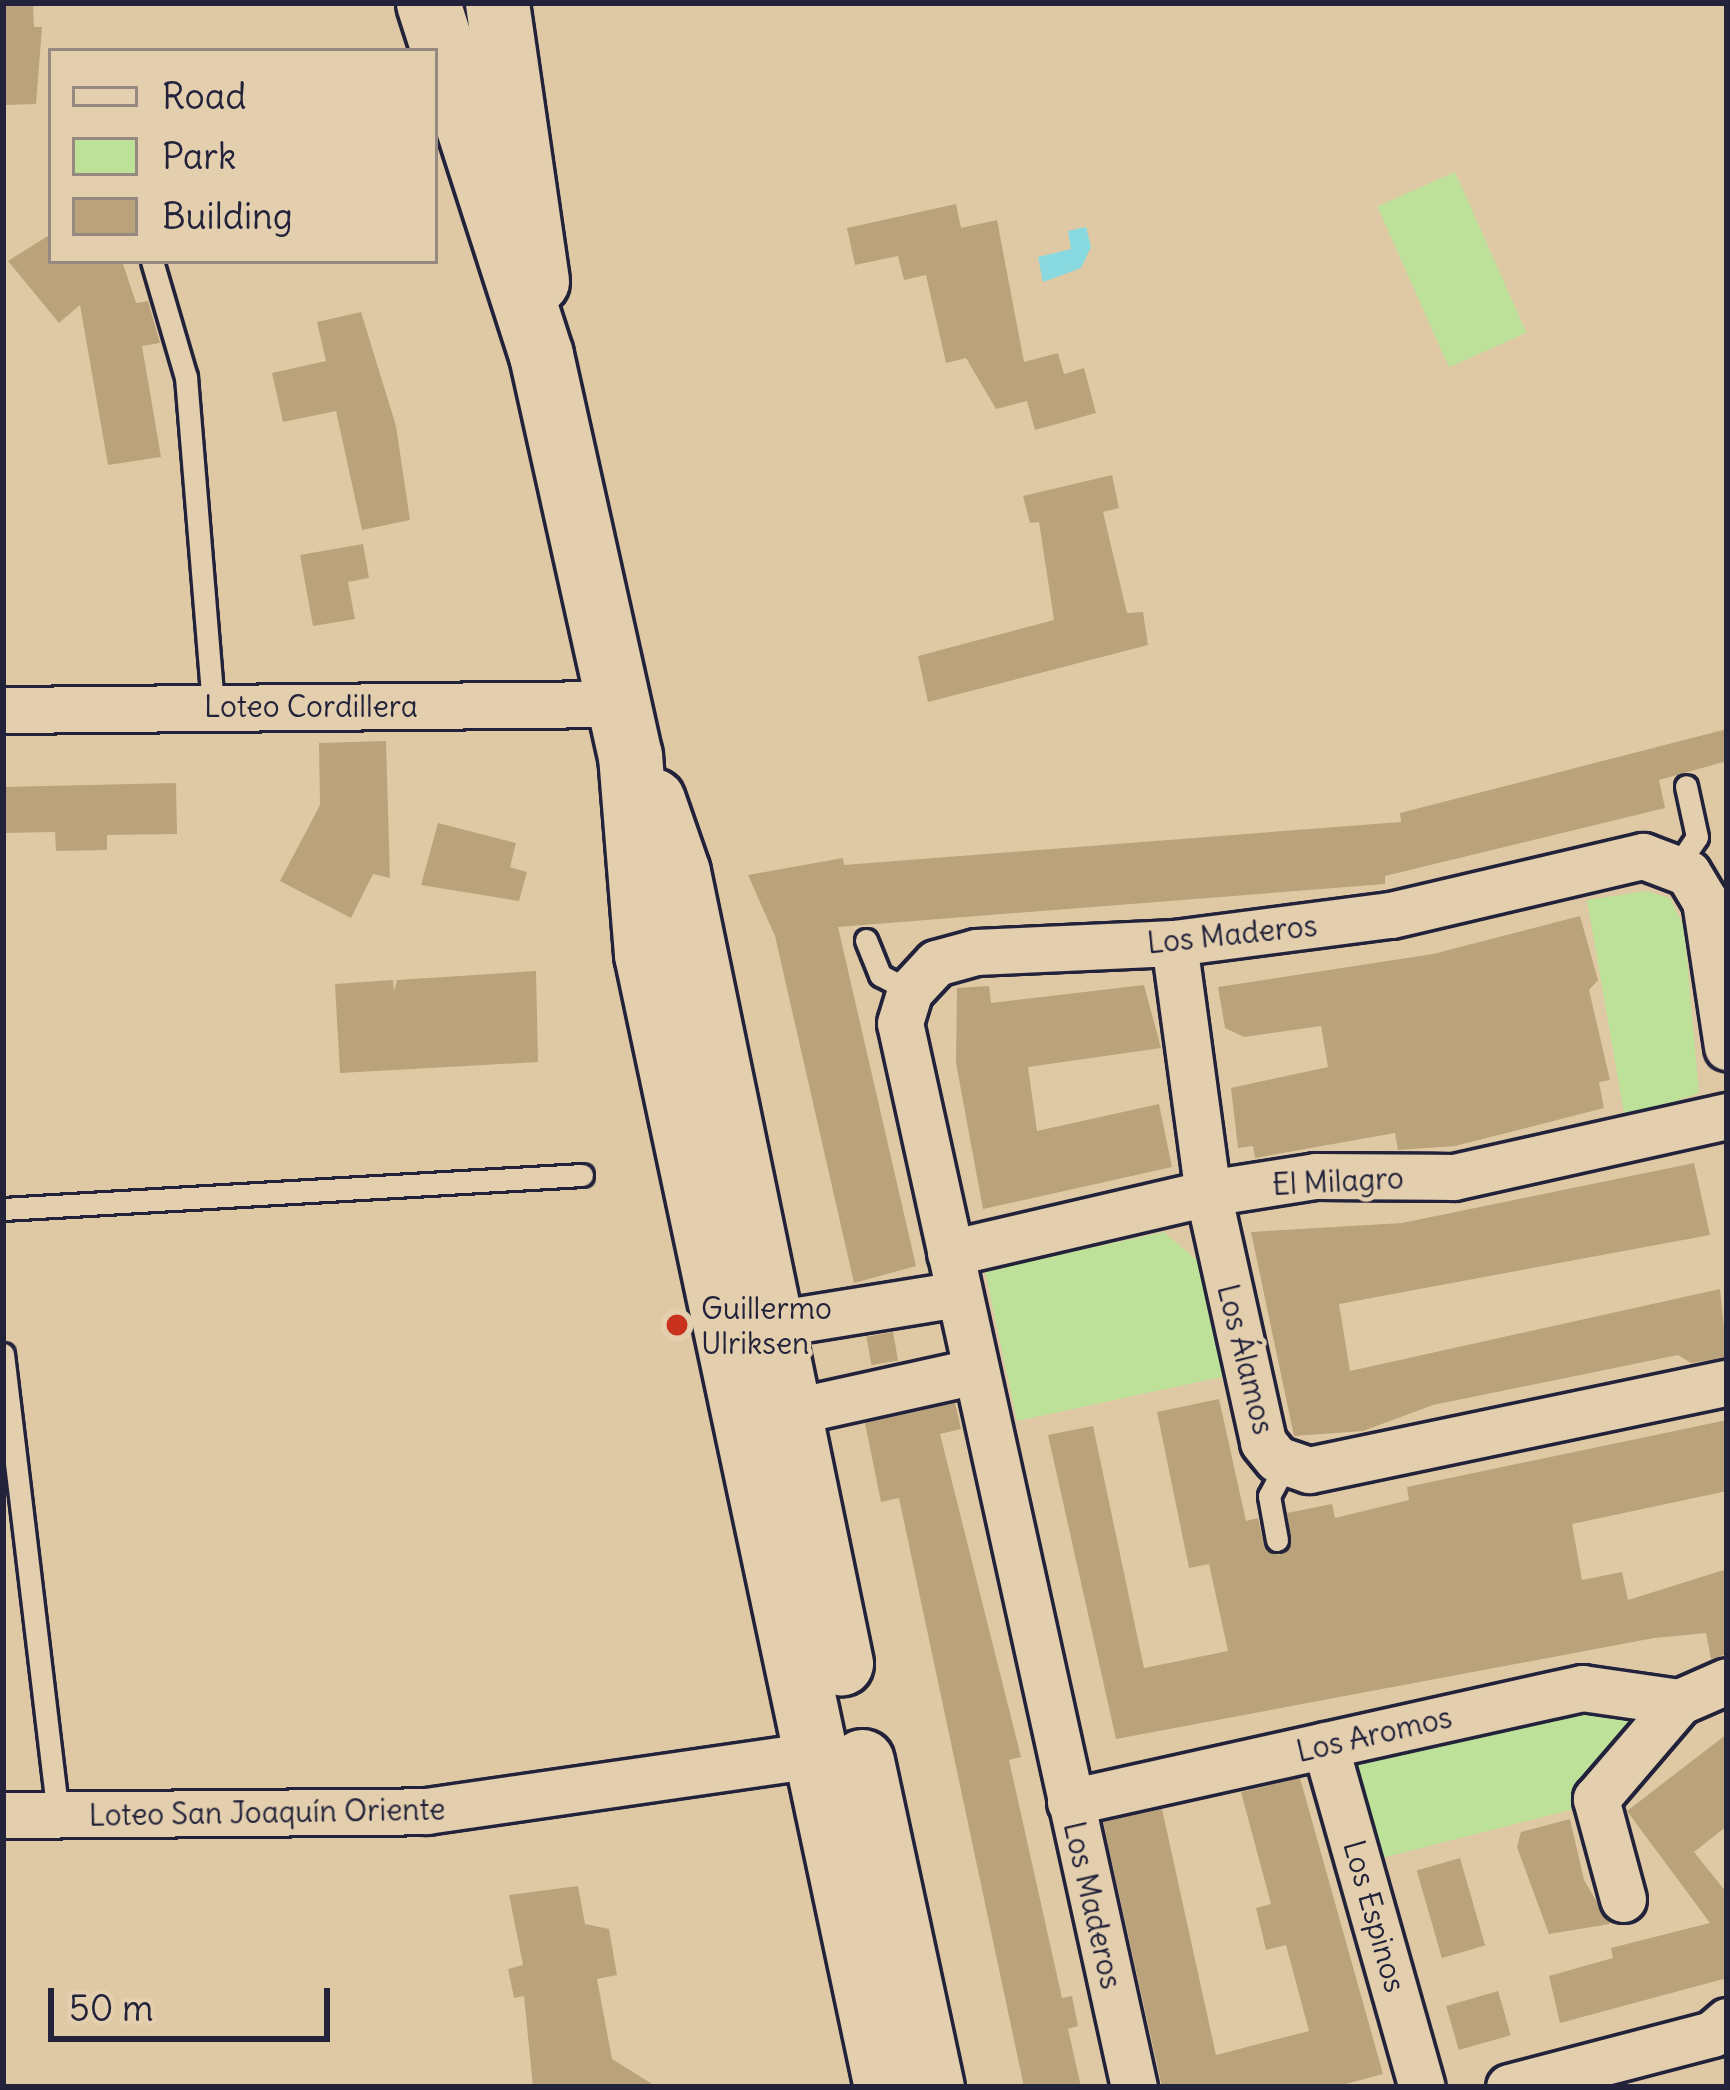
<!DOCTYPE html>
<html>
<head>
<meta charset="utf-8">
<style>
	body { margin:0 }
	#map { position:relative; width:1730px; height:2090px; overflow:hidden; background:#dfc9a5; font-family:Delius,sans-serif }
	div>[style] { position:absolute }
	.green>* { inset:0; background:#bee19a; transform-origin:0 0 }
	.water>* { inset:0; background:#88d9e0 }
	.building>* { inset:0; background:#baa27b; transform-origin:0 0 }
	.roads { filter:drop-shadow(3px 0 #22223b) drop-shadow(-3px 0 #22223b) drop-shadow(0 3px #22223b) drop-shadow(0 -3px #22223b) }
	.service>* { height:21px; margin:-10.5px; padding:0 10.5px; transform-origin:10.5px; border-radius:10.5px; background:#e3cead }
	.minor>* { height:45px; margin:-22.5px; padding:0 22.5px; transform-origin:22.5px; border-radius:22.5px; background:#e3cead }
	.secondary>* { height:63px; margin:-31.5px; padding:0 31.5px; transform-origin:31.5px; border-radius:31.5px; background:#e3cead }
	.dots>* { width:33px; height:33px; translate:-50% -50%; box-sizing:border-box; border:6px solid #e3cead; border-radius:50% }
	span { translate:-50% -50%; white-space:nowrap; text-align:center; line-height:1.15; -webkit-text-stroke:9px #e3cead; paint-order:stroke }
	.street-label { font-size:30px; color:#22223b }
	.poi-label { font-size:30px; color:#22223b }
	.left { translate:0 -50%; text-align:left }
	.frame { position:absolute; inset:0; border:6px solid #22223b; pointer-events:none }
	.legend { position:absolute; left:48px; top:48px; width:390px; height:216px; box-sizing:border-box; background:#e3cead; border:3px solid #96897f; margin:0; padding:15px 21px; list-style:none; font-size:36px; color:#22223b }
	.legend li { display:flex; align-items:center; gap:24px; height:60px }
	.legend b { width:60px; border:3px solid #96897f }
	.scale { position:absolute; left:48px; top:1988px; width:282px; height:54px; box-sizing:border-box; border:6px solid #22223b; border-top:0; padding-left:15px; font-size:36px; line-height:42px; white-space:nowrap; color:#22223b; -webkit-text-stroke:9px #e3cead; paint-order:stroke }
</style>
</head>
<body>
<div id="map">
	<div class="green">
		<div style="left:1455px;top:172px;width:176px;height:85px;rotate:66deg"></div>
		<div style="clip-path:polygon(1646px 891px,1670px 898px,1684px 927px,1699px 1093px,1625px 1119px,1587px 900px)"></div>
		<div style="clip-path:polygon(1164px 1232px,1199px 1262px,1226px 1376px,1017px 1421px,985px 1271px)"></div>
		<div style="clip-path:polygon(1585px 1700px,1656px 1716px,1574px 1809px,1378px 1859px,1347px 1751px)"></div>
	</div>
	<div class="water">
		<div style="clip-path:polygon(1086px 227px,1091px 247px,1081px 268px,1043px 282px,1038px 257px,1071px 249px,1068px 231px)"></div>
	</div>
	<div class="building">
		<div style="clip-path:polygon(3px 3px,33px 3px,34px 27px,42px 27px,36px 104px,3px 105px)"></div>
		<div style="clip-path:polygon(956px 204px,961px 228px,997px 220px,1024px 362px,1058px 353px,1064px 374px,1084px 368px,1096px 413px,1035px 430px,1027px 401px,996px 409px,966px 358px,946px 363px,926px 275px,904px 280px,898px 256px,855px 265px,847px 228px)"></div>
		<div style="clip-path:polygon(51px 234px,51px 261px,122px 261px,136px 303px,148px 301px,160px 343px,142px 346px,161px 457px,108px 465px,80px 305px,59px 323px,8px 261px)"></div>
		<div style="clip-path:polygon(361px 312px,396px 426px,410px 520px,362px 530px,336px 411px,283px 422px,272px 373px,326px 361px,317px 322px)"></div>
		<div style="clip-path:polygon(1112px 475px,1119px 508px,1103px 512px,1127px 613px,1143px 612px,1148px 645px,928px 702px,918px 656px,1054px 620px,1039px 522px,1030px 523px,1023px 496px)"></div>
		<div style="clip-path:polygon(363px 544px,369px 578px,348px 582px,355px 619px,313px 626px,300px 555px)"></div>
		<div style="clip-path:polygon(1727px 729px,1727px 761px,1659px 780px,1665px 808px,1385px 876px,1385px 884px,838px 927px,916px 1266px,854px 1283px,775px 936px,748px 875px,843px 858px,844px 865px,1401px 822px,1400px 813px)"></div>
		<div style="clip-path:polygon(386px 741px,390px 878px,373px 874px,351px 918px,280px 881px,320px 805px,319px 743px)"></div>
		<div style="clip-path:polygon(176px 783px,177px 834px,107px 835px,107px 850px,56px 851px,55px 832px,3px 833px,3px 787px)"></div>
		<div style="clip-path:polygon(438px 823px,516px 843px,510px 867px,527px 872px,519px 901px,421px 885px)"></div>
		<div style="clip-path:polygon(1580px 916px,1598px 980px,1589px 990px,1610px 1080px,1599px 1082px,1604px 1108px,1455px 1146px,1398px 1150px,1395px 1133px,1255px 1158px,1253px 1146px,1238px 1148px,1231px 1088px,1328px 1067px,1321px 1026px,1244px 1037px,1225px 1028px,1218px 987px,1433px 954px)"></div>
		<div style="clip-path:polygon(536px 971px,538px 1062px,340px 1073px,335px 984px,393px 980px,394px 992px,397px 980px)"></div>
		<div style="clip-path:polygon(1144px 985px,1161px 1048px,1028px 1067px,1037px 1131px,1159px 1104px,1172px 1167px,983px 1209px,956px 1063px,957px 988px,989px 986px,991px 1003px)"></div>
		<div style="clip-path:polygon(1694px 1163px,1710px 1235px,1339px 1304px,1350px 1371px,1720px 1289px,1727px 1357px,1691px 1363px,1678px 1355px,1433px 1405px,1363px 1431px,1294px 1436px,1251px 1232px,1402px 1223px)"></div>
		<div style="left:893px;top:1332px;width:29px;height:27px;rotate:80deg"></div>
		<div style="clip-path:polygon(1219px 1399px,1246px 1521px,1258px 1518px,1265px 1549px,1279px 1555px,1291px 1544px,1287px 1513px,1332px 1504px,1335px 1518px,1409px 1500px,1407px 1487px,1727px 1420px,1727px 1491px,1572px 1524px,1582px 1580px,1622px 1572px,1628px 1600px,1727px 1569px,1727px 1654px,1711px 1659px,1706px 1633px,1654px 1638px,1116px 1739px,1048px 1435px,1093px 1426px,1144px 1668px,1228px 1651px,1209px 1564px,1189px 1568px,1157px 1412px)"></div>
		<div style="clip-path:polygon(955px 1403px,961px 1429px,940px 1434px,1021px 1757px,1009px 1760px,1062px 1998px,1072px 1996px,1078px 2026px,1068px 2029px,1081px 2087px,1024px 2087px,899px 1498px,881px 1502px,865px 1423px)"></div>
		<div style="clip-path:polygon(1727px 1734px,1727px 1826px,1694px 1852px,1727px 1893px,1727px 1978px,1560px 2023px,1549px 1976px,1613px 1958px,1611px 1948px,1710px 1923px,1627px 1811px)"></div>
		<div style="clip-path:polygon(1300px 1778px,1383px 2074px,1334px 2087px,1162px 2087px,1103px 1822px,1162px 1809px,1216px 2055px,1309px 2031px,1286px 1945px,1266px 1950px,1256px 1908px,1271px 1904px,1241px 1792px)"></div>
		<div style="clip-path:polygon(1570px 1819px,1584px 1880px,1610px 1924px,1549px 1934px,1517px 1847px,1521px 1832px)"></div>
		<div style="left:1460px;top:1858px;width:91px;height:45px;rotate:74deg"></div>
		<div style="clip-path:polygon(578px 1886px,585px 1924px,609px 1929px,617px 1975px,597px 1979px,612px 2059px,657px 2087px,533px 2087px,524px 1996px,514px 1998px,508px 1969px,523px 1965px,509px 1895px)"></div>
		<div style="left:1498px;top:1991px;width:46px;height:54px;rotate:74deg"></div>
	</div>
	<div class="roads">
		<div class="service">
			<div style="left:152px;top:261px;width:121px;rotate:73.7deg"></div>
			<div style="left:186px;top:377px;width:330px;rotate:85.3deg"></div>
			<div style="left:1676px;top:868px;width:37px;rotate:-56deg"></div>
			<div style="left:1697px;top:837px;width:52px;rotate:-102.2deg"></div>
			<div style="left:866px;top:940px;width:38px;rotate:68deg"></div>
			<div style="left:880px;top:975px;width:34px;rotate:28deg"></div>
			<div style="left:3px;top:1209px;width:580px;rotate:-3.36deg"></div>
			<div style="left:3px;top:1354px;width:465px;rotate:83.2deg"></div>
			<div style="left:1277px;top:1540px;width:45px;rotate:-100.3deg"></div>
			<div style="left:1269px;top:1496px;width:38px;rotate:-62deg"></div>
		</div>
		<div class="minor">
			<div style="left:3px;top:710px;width:616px;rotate:-0.56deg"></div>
			<div style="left:1174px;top:943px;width:252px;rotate:82.3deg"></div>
			<div style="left:1208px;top:1193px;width:255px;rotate:77.5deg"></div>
			<div style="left:1263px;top:1442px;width:22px;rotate:51deg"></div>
			<div style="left:1277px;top:1459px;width:34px;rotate:19deg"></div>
			<div style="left:1309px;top:1470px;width:427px;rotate:-11.8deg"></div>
			<div style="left:950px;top:1253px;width:265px;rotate:-13.1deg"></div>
			<div style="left:1208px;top:1193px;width:108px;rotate:-9deg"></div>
			<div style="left:1315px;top:1176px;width:139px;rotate:0.4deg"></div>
			<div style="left:1454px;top:1177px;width:280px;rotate:-12.6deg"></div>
			<div style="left:773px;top:1324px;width:187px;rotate:-9.2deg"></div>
			<div style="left:791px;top:1412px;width:189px;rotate:-12.5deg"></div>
			<div style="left:1325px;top:1745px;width:355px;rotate:74.2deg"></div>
			<div style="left:1070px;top:1802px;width:525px;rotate:-12.55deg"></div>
			<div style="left:1582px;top:1688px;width:98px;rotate:8.2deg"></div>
			<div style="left:1679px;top:1702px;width:52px;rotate:-23.6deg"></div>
			<div style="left:3px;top:1815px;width:423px;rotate:-0.5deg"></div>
			<div style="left:426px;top:1811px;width:394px;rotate:-8.2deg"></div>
			<div style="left:1623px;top:1899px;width:104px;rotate:-105.1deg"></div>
			<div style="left:1596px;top:1799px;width:128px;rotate:-49.4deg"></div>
			<div style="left:1134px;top:2087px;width:1089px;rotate:-102.4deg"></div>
			<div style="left:900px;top:1023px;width:34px;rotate:-73deg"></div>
			<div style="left:910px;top:991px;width:38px;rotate:-47deg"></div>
			<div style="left:936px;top:963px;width:41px;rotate:-15.4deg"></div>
			<div style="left:976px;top:952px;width:198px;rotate:-2.6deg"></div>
			<div style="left:1174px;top:943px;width:219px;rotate:-7.4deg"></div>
			<div style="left:1391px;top:915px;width:259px;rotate:-13.2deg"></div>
			<div style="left:1643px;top:856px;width:48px;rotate:20.7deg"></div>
			<div style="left:1688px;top:873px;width:33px;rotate:59deg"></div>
			<div style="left:1705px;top:901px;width:148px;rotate:81.4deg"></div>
			<div style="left:1509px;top:2087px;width:210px;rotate:-14.6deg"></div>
			<div style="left:1712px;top:2034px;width:20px;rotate:-41deg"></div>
		</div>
		<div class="secondary">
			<div style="left:428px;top:3px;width:370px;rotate:72.2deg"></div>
			<div style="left:541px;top:355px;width:410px;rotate:77.5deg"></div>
			<div style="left:630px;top:755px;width:200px;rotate:85.4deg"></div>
			<div style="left:646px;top:954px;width:1158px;rotate:78.04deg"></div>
			<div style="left:497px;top:3px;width:281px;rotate:81.8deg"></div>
			<div style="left:653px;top:800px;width:76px;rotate:70.9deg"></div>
			<div style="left:678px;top:872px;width:808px;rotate:78.36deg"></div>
			<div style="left:862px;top:1761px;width:333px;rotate:77.9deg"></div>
		</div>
	</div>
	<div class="dots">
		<div style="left:677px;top:1325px;background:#c8321e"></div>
	</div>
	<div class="street-label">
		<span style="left:311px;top:706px">Loteo Cordillera</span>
		<span style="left:1232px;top:934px;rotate:-6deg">Los Maderos</span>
		<span style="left:1338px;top:1181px;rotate:-3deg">El Milagro</span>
		<span style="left:1246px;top:1359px;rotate:76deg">Los Álamos</span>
		<span style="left:1374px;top:1734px;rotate:-13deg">Los Aromos</span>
		<span style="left:267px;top:1812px;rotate:-1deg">Loteo San Joaquín Oriente</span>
		<span style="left:1093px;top:1905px;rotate:77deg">Los Maderos</span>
		<span style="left:1375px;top:1916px;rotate:74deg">Los Espinos</span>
	</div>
	<div class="poi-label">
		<span class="left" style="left:701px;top:1325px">Guillermo<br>Ulriksen</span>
	</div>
	<div class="frame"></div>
	<ul class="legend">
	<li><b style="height:15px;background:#e3cead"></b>Road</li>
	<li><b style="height:33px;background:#bee19a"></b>Park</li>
	<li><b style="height:33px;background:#baa27b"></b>Building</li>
	</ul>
	<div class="scale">50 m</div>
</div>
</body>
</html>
